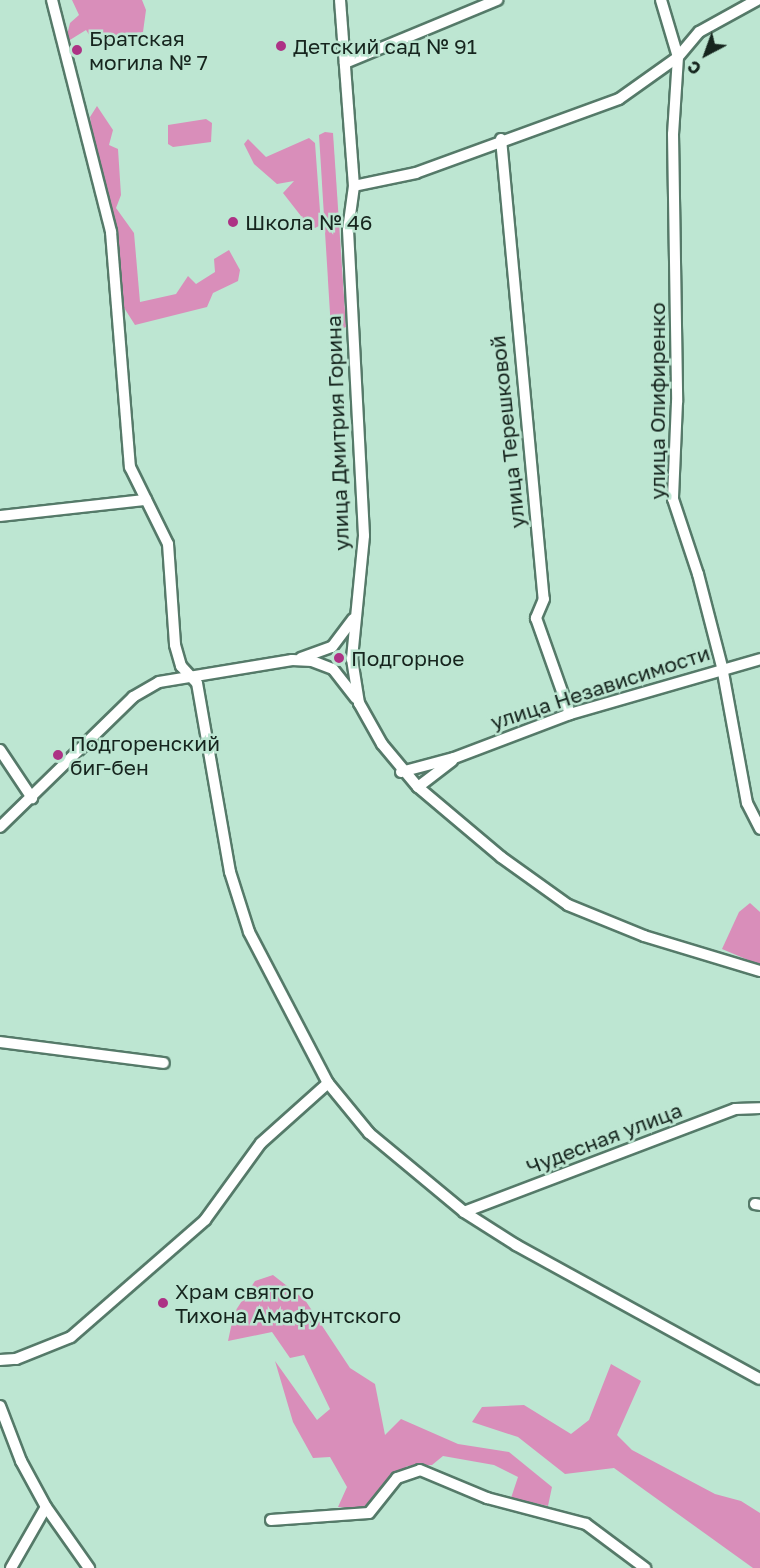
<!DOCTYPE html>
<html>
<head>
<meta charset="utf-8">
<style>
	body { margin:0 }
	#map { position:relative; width:760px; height:1568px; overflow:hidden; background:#bde6d2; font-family:"Golos Text",sans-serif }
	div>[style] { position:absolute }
	.green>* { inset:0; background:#d98eba }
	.roads { filter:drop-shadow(2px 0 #557a69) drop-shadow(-2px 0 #557a69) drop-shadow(0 2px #557a69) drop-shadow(0 -2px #557a69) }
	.minor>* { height:10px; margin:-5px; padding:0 5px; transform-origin:5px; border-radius:5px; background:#fff }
	.dots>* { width:16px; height:16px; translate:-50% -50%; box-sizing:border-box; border:3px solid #bde6d2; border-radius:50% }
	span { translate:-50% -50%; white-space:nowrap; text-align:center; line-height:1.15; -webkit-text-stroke:5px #bde6d2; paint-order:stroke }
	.poi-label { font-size:21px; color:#16251e }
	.left { translate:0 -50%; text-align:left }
	.street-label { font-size:21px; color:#16251e }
	.north { position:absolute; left:676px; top:24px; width:60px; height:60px; -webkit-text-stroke:4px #bde6d2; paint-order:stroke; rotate:221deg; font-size:16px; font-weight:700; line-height:24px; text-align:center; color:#16251e }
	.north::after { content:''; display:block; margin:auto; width:21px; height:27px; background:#16251e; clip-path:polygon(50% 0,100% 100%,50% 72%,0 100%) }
</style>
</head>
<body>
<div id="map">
	<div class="green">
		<div style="clip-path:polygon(72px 0,142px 0,146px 10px,143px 32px,117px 36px,97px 47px,86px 30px,65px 43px,70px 23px,79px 15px)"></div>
		<div style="clip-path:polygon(97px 106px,113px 130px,109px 145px,118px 149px,121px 195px,116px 208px,134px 233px,140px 302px,176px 294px,188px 276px,196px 284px,215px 272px,214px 259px,229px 250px,240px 270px,238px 281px,213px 293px,207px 307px,135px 325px,114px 292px,90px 117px)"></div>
		<div style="clip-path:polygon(206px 119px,212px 123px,211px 142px,173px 147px,168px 144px,168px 125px)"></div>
		<div style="clip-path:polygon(325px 132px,333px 133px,346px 327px,339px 330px,331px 329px,319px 135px)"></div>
		<div style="clip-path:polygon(309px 138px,315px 143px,321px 225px,315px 228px,308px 225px,283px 193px,294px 181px,277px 184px,254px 164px,244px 144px,248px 139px,266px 157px)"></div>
		<div style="clip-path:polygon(750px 903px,760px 912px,760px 965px,722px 949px,739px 912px)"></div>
		<div style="clip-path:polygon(273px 1275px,305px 1300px,350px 1368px,375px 1384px,385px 1435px,401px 1419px,458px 1444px,509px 1452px,552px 1487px,548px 1506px,511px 1498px,518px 1477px,494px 1465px,443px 1456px,432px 1465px,407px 1466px,367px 1509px,338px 1507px,347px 1487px,330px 1457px,313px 1458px,293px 1422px,275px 1361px,317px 1420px,330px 1409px,304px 1355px,290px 1358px,272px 1332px,228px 1341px,234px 1313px,255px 1281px)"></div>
		<div style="clip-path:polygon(611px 1364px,641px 1381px,617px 1435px,632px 1450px,715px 1494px,741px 1501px,760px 1513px,760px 1568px,753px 1568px,614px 1468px,565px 1474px,518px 1437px,472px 1422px,482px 1407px,524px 1405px,571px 1434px,589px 1420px)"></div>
	</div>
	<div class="roads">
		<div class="minor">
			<div style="left:52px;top:0;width:239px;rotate:75.7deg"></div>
			<div style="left:111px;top:232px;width:236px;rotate:85.4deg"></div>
			<div style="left:130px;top:467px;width:86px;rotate:63.7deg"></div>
			<div style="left:168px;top:544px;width:101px;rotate:86deg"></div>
			<div style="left:175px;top:645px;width:22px;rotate:74deg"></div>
			<div style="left:181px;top:666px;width:23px;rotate:47deg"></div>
			<div style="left:197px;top:683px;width:192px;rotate:80.1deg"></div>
			<div style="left:230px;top:872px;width:63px;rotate:72.4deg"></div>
			<div style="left:249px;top:932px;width:170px;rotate:62.4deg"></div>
			<div style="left:328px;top:1083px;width:65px;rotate:50.6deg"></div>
			<div style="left:369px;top:1133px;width:124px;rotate:39.7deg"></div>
			<div style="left:464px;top:1212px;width:62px;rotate:32.4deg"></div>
			<div style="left:516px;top:1245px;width:278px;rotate:28.8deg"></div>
			<div style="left:340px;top:0;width:187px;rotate:85.7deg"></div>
			<div style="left:661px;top:0;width:59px;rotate:73.4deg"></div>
			<div style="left:678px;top:57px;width:77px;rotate:93.7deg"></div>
			<div style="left:673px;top:134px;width:268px;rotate:89.1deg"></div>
			<div style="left:677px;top:402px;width:97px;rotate:92.4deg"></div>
			<div style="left:673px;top:499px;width:79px;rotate:71.6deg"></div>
			<div style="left:698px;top:574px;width:96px;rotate:75.5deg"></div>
			<div style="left:722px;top:667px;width:138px;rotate:79.6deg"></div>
			<div style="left:747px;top:803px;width:29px;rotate:63deg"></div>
			<div style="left:757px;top:0;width:66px;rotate:151.1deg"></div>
			<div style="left:699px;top:32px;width:33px;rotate:130deg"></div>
			<div style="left:678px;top:57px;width:72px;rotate:144.6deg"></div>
			<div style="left:619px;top:99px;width:216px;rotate:160deg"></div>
			<div style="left:416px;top:173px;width:63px;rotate:168.2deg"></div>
			<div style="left:354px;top:186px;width:44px;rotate:97.8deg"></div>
			<div style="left:348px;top:230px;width:306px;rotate:87deg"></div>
			<div style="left:364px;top:536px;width:124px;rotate:95.6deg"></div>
			<div style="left:352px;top:659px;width:45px;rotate:81deg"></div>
			<div style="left:359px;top:703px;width:47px;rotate:60.7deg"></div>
			<div style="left:382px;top:744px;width:56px;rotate:50.1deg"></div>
			<div style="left:418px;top:787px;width:109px;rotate:40.1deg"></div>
			<div style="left:501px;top:857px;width:82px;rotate:35.6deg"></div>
			<div style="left:568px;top:905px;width:82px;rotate:22.2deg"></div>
			<div style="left:644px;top:936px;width:121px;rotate:16.8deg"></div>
			<div style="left:345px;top:63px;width:165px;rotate:-22.5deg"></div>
			<div style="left:501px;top:139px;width:462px;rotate:84.7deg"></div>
			<div style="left:544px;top:599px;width:21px;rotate:113deg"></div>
			<div style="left:536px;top:618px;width:102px;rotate:70.5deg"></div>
			<div style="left:0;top:516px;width:147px;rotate:-6.3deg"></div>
			<div style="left:301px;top:658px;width:33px;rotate:-20deg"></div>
			<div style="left:332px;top:647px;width:35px;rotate:-53deg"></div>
			<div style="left:0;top:750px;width:58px;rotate:56.3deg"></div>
			<div style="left:401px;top:772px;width:55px;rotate:-14.8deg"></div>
			<div style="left:454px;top:758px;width:124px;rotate:-20.8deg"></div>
			<div style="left:570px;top:714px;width:198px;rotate:-16.1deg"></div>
			<div style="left:418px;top:787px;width:43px;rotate:-37.4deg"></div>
			<div style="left:0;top:827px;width:186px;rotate:-44.3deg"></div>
			<div style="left:133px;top:697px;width:30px;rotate:-30deg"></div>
			<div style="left:159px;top:682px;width:135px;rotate:-9.4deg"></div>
			<div style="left:292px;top:660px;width:20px;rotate:3deg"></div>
			<div style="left:312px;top:661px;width:22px;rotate:21deg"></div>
			<div style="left:333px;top:669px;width:37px;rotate:52deg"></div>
			<div style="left:0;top:1042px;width:165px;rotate:7.3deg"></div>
			<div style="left:755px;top:1204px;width:5px;rotate:11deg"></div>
			<div style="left:464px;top:1212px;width:290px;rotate:-20.8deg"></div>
			<div style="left:735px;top:1109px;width:25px;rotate:-2deg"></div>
			<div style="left:0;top:1360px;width:16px;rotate:-4deg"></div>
			<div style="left:16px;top:1359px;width:59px;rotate:-21.8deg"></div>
			<div style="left:71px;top:1337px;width:178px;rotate:-41.1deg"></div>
			<div style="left:205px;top:1220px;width:95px;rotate:-54deg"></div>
			<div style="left:261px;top:1143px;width:90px;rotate:-41.8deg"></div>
			<div style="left:0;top:1406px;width:59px;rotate:69.1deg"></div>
			<div style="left:21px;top:1461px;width:52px;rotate:61.5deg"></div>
			<div style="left:46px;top:1507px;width:75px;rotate:54.8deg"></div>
			<div style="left:271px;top:1520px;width:98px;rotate:-4.1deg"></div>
			<div style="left:369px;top:1513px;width:45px;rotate:-51.3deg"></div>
			<div style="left:397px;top:1478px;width:24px;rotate:-19deg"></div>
			<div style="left:420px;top:1470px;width:73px;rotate:22.7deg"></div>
			<div style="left:487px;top:1498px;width:102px;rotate:14.7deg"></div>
			<div style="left:586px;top:1524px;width:74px;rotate:36.7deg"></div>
			<div style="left:11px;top:1568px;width:70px;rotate:-60.2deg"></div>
		</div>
	</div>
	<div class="dots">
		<div style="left:281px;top:46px;background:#ad3285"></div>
		<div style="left:77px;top:50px;background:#ad3285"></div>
		<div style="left:233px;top:222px;background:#ad3285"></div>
		<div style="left:339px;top:658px;background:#ad3285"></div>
		<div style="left:58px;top:755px;background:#ad3285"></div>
		<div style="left:163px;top:1303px;background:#ad3285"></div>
	</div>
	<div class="poi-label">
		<span class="left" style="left:89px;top:50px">Братская<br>могила № 7</span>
		<span class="left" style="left:293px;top:46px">Детский сад № 91</span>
		<span class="left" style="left:245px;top:222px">Школа № 46</span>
		<span class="left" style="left:351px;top:658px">Подгорное</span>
		<span class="left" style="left:70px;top:755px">Подгоренский<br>биг-бен</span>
		<span class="left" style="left:175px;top:1303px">Храм святого<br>Тихона Амафунтского</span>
	</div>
	<div class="street-label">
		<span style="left:657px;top:401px;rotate:-90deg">улица Олифиренко</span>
		<span style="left:507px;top:432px;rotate:-96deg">улица Терешковой</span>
		<span style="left:337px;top:433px;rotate:-92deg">улица Дмитрия Горина</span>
		<span style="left:600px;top:687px;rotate:-18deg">улица Независимости</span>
		<span style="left:604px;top:1138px;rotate:-21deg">Чудесная улица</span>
	</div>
	<div class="north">С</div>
</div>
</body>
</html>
